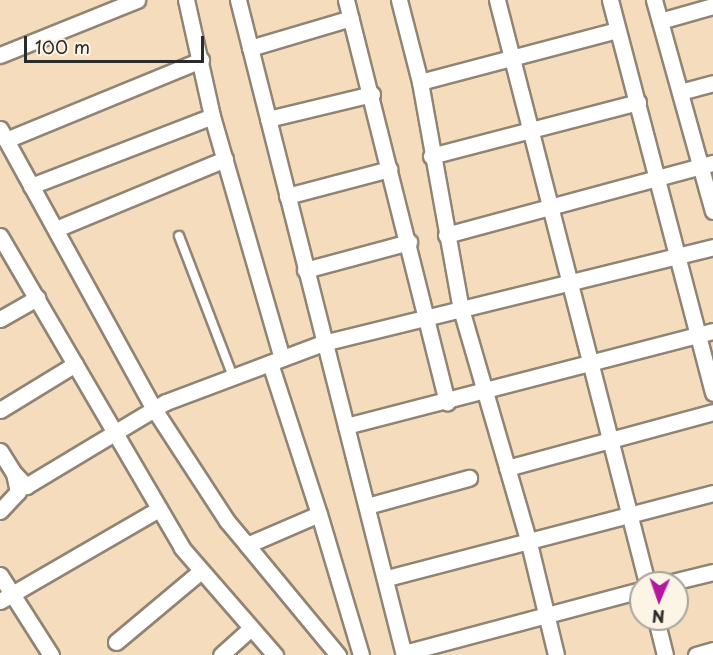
<!DOCTYPE html>
<html>
<head>
<meta charset="utf-8">
<style>
	body { margin:0 }
	#map { position:relative; width:713px; height:655px; overflow:hidden; background:#f4dcbc; font-family:"Playpen Sans",sans-serif }
	div>[style] { position:absolute }
	.roads { filter:drop-shadow(2px 0 #908474) drop-shadow(-2px 0 #908474) drop-shadow(0 2px #908474) drop-shadow(0 -2px #908474) }
	.service>* { height:8px; margin:-4px; padding:0 4px; transform-origin:4px; border-radius:4px; background:#fff }
	.minor>* { height:15px; margin:-7.5px; padding:0 7.5px; transform-origin:7.5px; border-radius:7.5px; background:#fff }
	span { translate:-50% -50%; white-space:nowrap; text-align:center; line-height:1.15; -webkit-text-stroke:4.5px #fcf5e5; paint-order:stroke }
	.north { position:absolute; left:629px; top:571px; width:60px; height:60px; box-sizing:border-box; background:#fcf5e5; border:2px solid #a8a49b; border-radius:50%; rotate:182deg; font-size:16px; font-weight:700; line-height:24px; text-align:center; color:#2b2b2b }
	.north::after { content:''; display:block; margin:auto; width:21px; height:27px; background:#b5179e; clip-path:polygon(50% 0,100% 100%,50% 72%,0 100%) }
	.scale { position:absolute; left:24px; top:36px; width:180px; height:27px; box-sizing:border-box; border:3px solid #2b2b2b; border-top:0; padding-left:8px; font-size:18px; line-height:21px; white-space:nowrap; color:#2b2b2b; -webkit-text-stroke:4px #fcf5e5; paint-order:stroke }
</style>
</head>
<body>
<div id="map">
	<div class="roads">
		<div class="service">
			<div style="left:179px;top:236px;width:151px;rotate:69deg"></div>
		</div>
		<div class="minor">
			<div style="left:238px;top:0;width:676px;rotate:75.78deg"></div>
			<div style="left:346px;top:0;width:415px;rotate:75.9deg"></div>
			<div style="left:399px;top:0;width:85px;rotate:75.6deg"></div>
			<div style="left:420px;top:82px;width:231px;rotate:79.8deg"></div>
			<div style="left:461px;top:309px;width:240px;rotate:73.8deg"></div>
			<div style="left:528px;top:539px;width:119px;rotate:76.4deg"></div>
			<div style="left:497px;top:0;width:602px;rotate:75.57deg"></div>
			<div style="left:610px;top:0;width:406px;rotate:75.3deg"></div>
			<div style="left:654px;top:0;width:219px;rotate:74.4deg"></div>
			<div style="left:660px;top:21px;width:55px;rotate:-15.8deg"></div>
			<div style="left:250px;top:48px;width:105px;rotate:-16.5deg"></div>
			<div style="left:0;top:55px;width:148px;rotate:-21.9deg"></div>
			<div style="left:420px;top:82px;width:204px;rotate:-14.8deg"></div>
			<div style="left:680px;top:92px;width:34px;rotate:-15deg"></div>
			<div style="left:212px;top:116px;width:252px;rotate:73.9deg"></div>
			<div style="left:268px;top:119px;width:107px;rotate:-13.5deg"></div>
			<div style="left:0;top:129px;width:320px;rotate:61.2deg"></div>
			<div style="left:154px;top:409px;width:134px;rotate:56.9deg"></div>
			<div style="left:227px;top:521px;width:31px;rotate:50deg"></div>
			<div style="left:247px;top:545px;width:78px;rotate:-23.3deg"></div>
			<div style="left:319px;top:514px;width:159px;rotate:-108deg"></div>
			<div style="left:6px;top:140px;width:211px;rotate:-22.3deg"></div>
			<div style="left:431px;top:156px;width:214px;rotate:-14.6deg"></div>
			<div style="left:31px;top:186px;width:194px;rotate:-21.1deg"></div>
			<div style="left:212px;top:116px;width:119px;rotate:-102.6deg"></div>
			<div style="left:287px;top:196px;width:106px;rotate:-14.8deg"></div>
			<div style="left:56px;top:229px;width:183px;rotate:-22.5deg"></div>
			<div style="left:446px;top:235px;width:277px;rotate:-15.1deg"></div>
			<div style="left:0;top:236px;width:361px;rotate:59.7deg"></div>
			<div style="left:182px;top:548px;width:142px;rotate:49deg"></div>
			<div style="left:305px;top:270px;width:108px;rotate:-15.1deg"></div>
			<div style="left:0;top:319px;width:43px;rotate:-29.6deg"></div>
			<div style="left:0;top:410px;width:88px;rotate:-31.5deg"></div>
			<div style="left:346px;top:426px;width:379px;rotate:-14.5deg"></div>
			<div style="left:0;top:451px;width:26px;rotate:58deg"></div>
			<div style="left:507px;top:468px;width:213px;rotate:-15.2deg"></div>
			<div style="left:367px;top:506px;width:106px;rotate:-15.4deg"></div>
			<div style="left:0;top:511px;width:26px;rotate:-47deg"></div>
			<div style="left:18px;top:492px;width:19px;rotate:-102deg"></div>
			<div style="left:14px;top:473px;width:18px;rotate:47deg"></div>
			<div style="left:26px;top:486px;width:163px;rotate:-31deg"></div>
			<div style="left:166px;top:402px;width:168px;rotate:-20.6deg"></div>
			<div style="left:323px;top:343px;width:402px;rotate:-13.8deg"></div>
			<div style="left:319px;top:514px;width:147px;rotate:73.4deg"></div>
			<div style="left:247px;top:545px;width:143px;rotate:50.4deg"></div>
			<div style="left:0;top:575px;width:95px;rotate:57.5deg"></div>
			<div style="left:387px;top:578px;width:337px;rotate:-14.6deg"></div>
			<div style="left:668px;top:583px;width:46px;rotate:-13.7deg"></div>
			<div style="left:0;top:601px;width:184px;rotate:-30.1deg"></div>
			<div style="left:656px;top:619px;width:37px;rotate:76deg"></div>
			<div style="left:116px;top:642px;width:111px;rotate:-39.9deg"></div>
			<div style="left:404px;top:653px;width:245px;rotate:-14.9deg"></div>
			<div style="left:221px;top:655px;width:40px;rotate:-42deg"></div>
			<div style="left:696px;top:655px;width:18px;rotate:-16deg"></div>
		</div>
	</div>
	<div class="north">N</div>
	<div class="scale">100 m</div>
</div>
</body>
</html>
